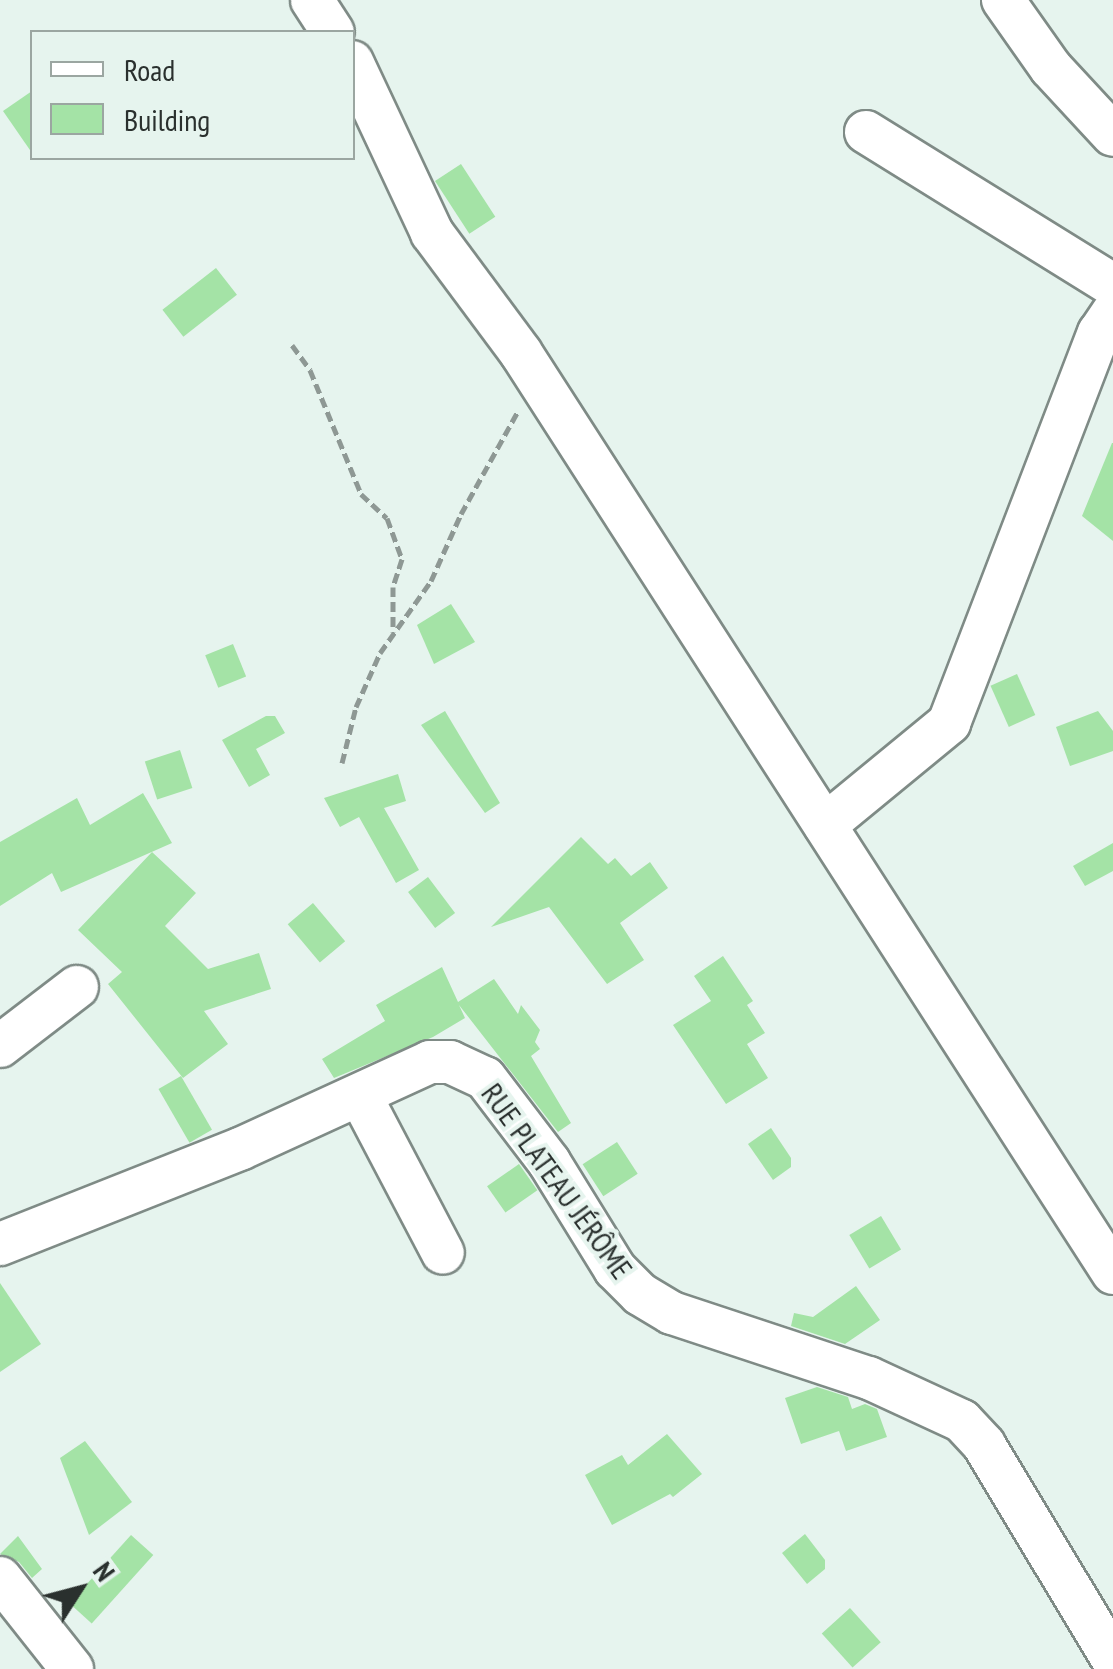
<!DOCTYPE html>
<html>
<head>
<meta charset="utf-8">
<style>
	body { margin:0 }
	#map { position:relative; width:1113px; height:1669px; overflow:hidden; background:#e6f4ee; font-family:"PT Sans Narrow",sans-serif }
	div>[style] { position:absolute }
	.building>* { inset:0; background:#a4e3a6; transform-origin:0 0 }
	.path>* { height:5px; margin-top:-2.5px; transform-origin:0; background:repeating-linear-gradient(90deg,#8e9894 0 10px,transparent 0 15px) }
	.roads { filter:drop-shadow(2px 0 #7f8b86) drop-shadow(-2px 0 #7f8b86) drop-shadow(0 2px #7f8b86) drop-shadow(0 -2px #7f8b86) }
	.minor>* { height:42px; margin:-21px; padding:0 21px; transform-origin:21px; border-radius:21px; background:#fff }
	span { translate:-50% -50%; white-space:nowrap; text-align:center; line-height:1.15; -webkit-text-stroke:8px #e6f4ee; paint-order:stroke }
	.street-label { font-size:30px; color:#2a302e }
	.legend { position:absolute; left:30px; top:30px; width:325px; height:130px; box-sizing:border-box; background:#e6f4ee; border:2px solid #9ba6a1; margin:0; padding:12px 18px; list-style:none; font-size:30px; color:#2a302e }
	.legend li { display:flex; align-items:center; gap:20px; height:50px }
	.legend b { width:50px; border:2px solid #9ba6a1 }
	.north { position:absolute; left:30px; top:1539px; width:100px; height:100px; -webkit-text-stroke:8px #e6f4ee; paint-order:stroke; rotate:54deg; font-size:28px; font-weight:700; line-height:40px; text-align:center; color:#2a302e }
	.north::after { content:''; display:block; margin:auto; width:35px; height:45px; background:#2a302e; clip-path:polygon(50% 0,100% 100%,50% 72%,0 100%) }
</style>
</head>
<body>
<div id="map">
	<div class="building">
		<div style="clip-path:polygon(32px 91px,32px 153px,3px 111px)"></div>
		<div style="left:461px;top:164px;width:63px;height:31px;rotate:57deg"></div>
		<div style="left:216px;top:268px;width:34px;height:68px;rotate:52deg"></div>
		<div style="clip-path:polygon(1112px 443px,1113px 443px,1113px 541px,1082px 516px)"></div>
		<div style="clip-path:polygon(451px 604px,475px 642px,434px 664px,417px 625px)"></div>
		<div style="left:233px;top:644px;width:35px;height:30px;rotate:68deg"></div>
		<div style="left:1017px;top:674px;width:45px;height:29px;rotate:66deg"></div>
		<div style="clip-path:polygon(445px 711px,500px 803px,485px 813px,421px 725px)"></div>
		<div style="clip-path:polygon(1098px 711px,1113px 731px,1113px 751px,1070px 766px,1056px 727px)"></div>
		<div style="clip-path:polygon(266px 716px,275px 716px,285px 733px,256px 749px,270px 775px,249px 787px,222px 740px)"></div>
		<div style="left:180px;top:750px;width:40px;height:37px;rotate:72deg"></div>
		<div style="clip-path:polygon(398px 774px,406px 801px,384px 808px,419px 870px,396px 883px,359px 817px,340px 827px,324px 798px)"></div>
		<div style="clip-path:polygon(143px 793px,172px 843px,61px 892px,52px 873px,0 906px,0 842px,77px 798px,90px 825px)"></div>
		<div style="clip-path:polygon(581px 837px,608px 864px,615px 858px,631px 876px,650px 862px,668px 888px,620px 923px,644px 960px,607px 984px,549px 907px,491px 927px)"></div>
		<div style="clip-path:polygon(1113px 843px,1113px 871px,1085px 886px,1073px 866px)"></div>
		<div style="clip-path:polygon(152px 852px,196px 893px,165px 926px,208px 969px,259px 953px,271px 989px,204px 1011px,228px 1044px,183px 1078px,108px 984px,122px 972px,78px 930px)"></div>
		<div style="left:428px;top:877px;width:45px;height:25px;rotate:53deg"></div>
		<div style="left:313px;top:903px;width:50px;height:33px;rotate:50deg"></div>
		<div style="clip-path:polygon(723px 956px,753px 1001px,747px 1005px,765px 1033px,747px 1044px,768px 1078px,726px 1104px,673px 1025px,711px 1001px,694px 976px)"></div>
		<div style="clip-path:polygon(442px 967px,458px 1002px,494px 979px,518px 1014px,521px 1005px,540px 1030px,535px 1042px,540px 1049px,531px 1056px,571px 1123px,558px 1132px,459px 1005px,465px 1018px,433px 1037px,334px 1078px,322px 1059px,385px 1021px,376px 1005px)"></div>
		<div style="left:181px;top:1076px;width:62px;height:26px;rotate:60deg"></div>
		<div style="clip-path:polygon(771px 1128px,791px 1158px,791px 1167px,773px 1180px,748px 1144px)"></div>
		<div style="left:617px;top:1142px;width:38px;height:41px;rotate:57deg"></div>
		<div style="left:519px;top:1164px;width:32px;height:39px;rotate:55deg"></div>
		<div style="left:881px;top:1216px;width:39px;height:37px;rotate:59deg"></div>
		<div style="clip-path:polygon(0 1283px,41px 1344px,0 1372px)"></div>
		<div style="clip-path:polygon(856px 1286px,880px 1320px,845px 1344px,791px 1326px,794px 1313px,813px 1317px)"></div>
		<div style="clip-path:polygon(817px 1387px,848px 1397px,852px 1409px,865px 1404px,877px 1409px,887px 1437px,846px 1451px,839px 1431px,801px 1444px,785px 1398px)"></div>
		<div style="clip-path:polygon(667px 1434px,702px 1474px,673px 1497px,670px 1494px,612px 1525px,585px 1475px,622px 1455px,628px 1465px)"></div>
		<div style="clip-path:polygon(85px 1441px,132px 1502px,89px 1535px,60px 1458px)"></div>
		<div style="clip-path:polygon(805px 1534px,825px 1560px,825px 1569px,807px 1584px,782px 1553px)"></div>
		<div style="left:131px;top:1535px;width:30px;height:92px;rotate:42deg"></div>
		<div style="clip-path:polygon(18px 1536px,42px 1569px,32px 1578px,19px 1562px,0 1554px)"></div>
		<div style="left:850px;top:1608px;width:46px;height:38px;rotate:48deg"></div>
	</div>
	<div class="path">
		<div style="left:292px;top:345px;width:31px;rotate:54deg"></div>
		<div style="left:310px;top:370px;width:134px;rotate:67.6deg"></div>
		<div style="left:361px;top:494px;width:35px;rotate:43deg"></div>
		<div style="left:387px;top:518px;width:44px;rotate:69.9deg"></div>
		<div style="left:402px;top:559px;width:29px;rotate:108deg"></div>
		<div style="left:393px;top:587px;width:45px;rotate:90deg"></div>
		<div style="left:342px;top:763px;width:58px;rotate:-76deg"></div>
		<div style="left:356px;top:707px;width:59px;rotate:-66deg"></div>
		<div style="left:380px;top:653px;width:88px;rotate:-54.7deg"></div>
		<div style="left:431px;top:581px;width:73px;rotate:-65.9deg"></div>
		<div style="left:461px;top:514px;width:118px;rotate:-61deg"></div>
	</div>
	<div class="roads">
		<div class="minor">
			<div style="left:312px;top:0;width:38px;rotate:57deg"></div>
			<div style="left:1003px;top:0;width:83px;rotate:54.8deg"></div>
			<div style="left:1051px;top:68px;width:91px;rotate:47.2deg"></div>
			<div style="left:352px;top:62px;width:189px;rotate:64.9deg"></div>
			<div style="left:432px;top:233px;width:149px;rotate:53.4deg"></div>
			<div style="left:521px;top:353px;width:1094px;rotate:57.24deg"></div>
			<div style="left:866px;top:132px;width:291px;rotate:31.8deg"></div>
			<div style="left:825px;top:825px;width:161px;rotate:-39.4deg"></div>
			<div style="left:949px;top:723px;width:418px;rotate:-69deg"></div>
			<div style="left:1099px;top:333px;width:25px;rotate:-56deg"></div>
			<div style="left:0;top:1046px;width:97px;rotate:-37.5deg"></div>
			<div style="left:360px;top:1095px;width:178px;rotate:62.3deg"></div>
			<div style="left:0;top:1244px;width:258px;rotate:-21.6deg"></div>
			<div style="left:240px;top:1149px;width:209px;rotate:-24.6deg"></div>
			<div style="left:430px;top:1062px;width:20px"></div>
			<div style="left:450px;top:1062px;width:38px;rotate:25deg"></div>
			<div style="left:485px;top:1078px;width:106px;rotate:52.7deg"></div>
			<div style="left:549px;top:1162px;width:126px;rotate:58.3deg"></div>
			<div style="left:615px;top:1269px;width:35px;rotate:45deg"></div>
			<div style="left:640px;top:1294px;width:37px;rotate:31deg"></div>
			<div style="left:672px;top:1313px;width:207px;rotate:18.3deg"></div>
			<div style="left:869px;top:1378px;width:102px;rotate:24.8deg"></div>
			<div style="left:962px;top:1421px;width:33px;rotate:47deg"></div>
			<div style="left:984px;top:1445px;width:251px;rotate:59deg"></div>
			<div style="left:0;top:1578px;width:116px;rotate:51.6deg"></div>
		</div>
	</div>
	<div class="street-label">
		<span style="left:557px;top:1181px;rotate:54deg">RUE PLATEAU JÉRÔME</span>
	</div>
	<ul class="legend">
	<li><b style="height:12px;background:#fff"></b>Road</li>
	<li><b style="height:28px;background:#a4e3a6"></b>Building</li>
	</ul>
	<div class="north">N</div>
</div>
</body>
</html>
